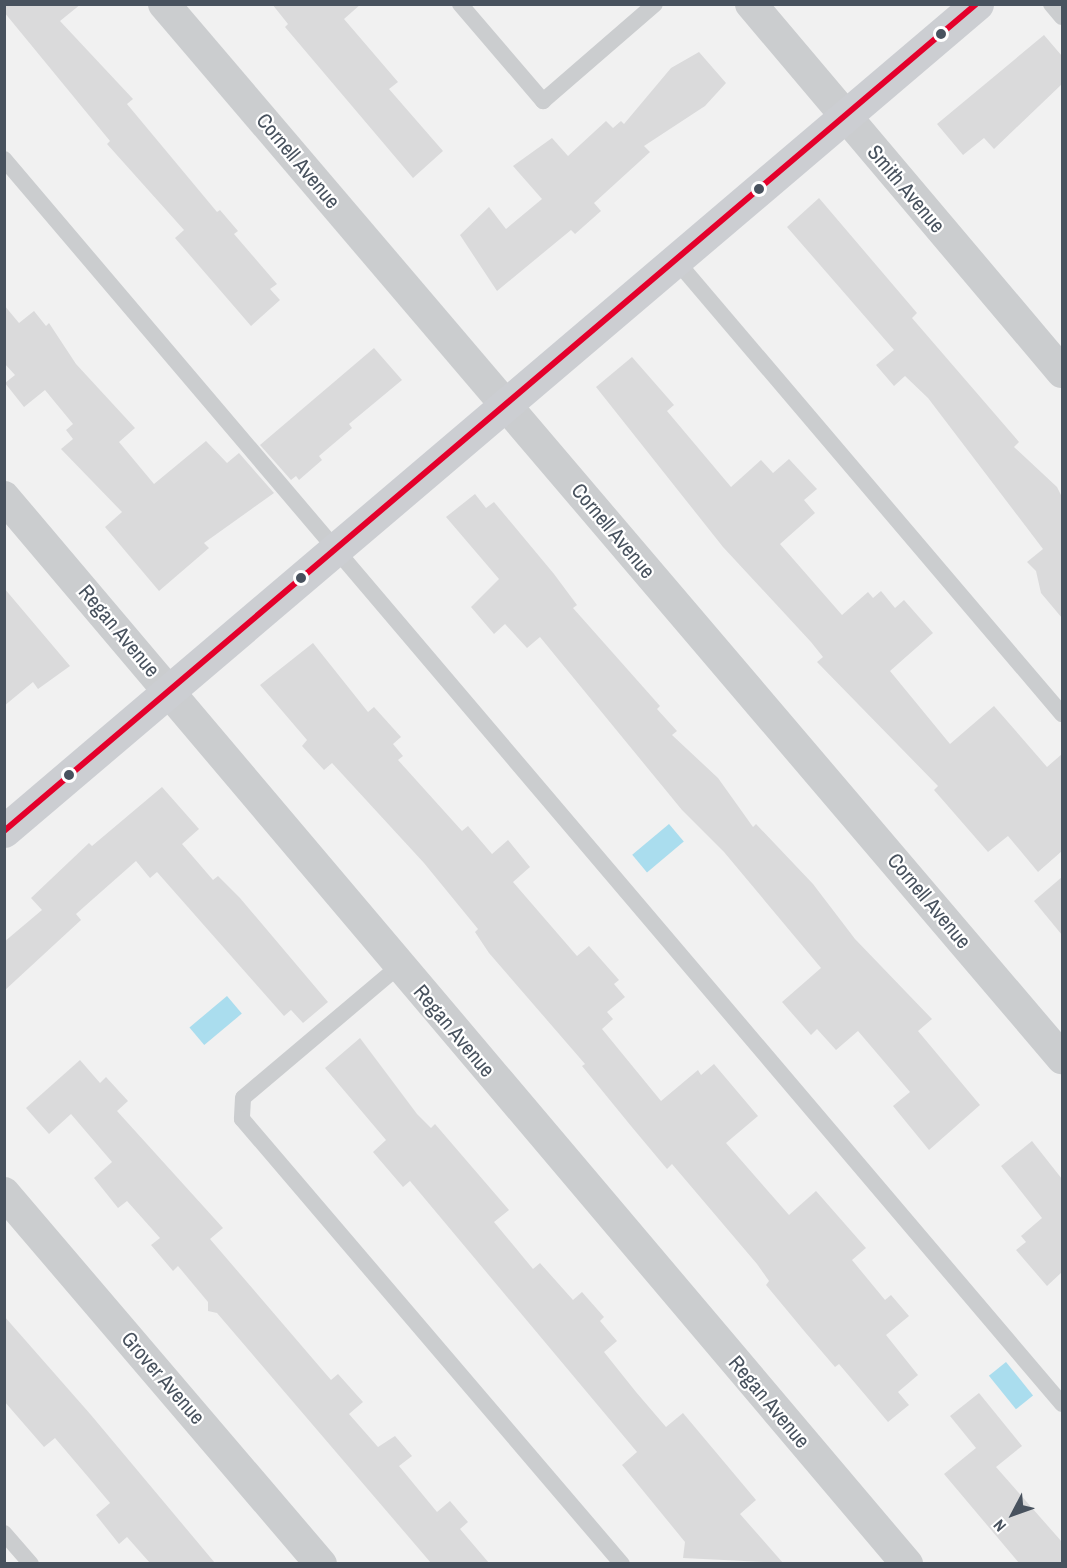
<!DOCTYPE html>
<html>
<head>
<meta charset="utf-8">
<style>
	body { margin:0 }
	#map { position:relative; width:1067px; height:1568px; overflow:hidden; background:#f1f1f1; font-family:"Archivo Narrow",sans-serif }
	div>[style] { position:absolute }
	.water>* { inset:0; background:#ade; transform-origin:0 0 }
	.building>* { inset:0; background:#dadadb }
	.lane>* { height:16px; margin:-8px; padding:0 8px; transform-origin:8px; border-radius:8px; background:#cbcdcf }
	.street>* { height:32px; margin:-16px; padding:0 16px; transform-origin:16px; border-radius:16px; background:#cbcdcf }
	.secondary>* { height:33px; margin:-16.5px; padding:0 16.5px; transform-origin:16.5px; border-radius:16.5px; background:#ccced2 }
	.bus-1>* { height:6px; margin:-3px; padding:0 3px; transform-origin:3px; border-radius:3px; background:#e4002b }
	.dots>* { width:16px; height:16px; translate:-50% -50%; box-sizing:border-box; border:3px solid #fff; border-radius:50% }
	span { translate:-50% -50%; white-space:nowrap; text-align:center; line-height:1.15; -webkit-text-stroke:4.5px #fff; paint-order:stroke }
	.street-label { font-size:21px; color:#48525e }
	.frame { position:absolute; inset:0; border:6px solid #48525e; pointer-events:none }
	.north { position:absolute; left:983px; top:1484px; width:60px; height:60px; -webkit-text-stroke:4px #fff; paint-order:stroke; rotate:229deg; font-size:16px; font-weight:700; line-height:24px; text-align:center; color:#48525e }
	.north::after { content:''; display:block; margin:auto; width:21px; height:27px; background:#48525e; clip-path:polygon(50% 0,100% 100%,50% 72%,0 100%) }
</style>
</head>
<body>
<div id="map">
	<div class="water">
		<div style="left:669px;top:824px;width:23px;height:48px;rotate:50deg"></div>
		<div style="left:227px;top:996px;width:23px;height:49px;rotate:50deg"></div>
		<div style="left:1006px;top:1362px;width:43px;height:22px;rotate:51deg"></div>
	</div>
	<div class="building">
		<div style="clip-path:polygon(4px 4px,81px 4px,60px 21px,133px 99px,127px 104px,217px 212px,220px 210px,238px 231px,234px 234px,277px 284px,270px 289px,280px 300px,251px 326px,175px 238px,184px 230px,107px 144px,110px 141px,4px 12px)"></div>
		<div style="clip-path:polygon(272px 4px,361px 4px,344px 19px,398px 82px,389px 89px,443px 151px,413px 178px,285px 27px,288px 24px)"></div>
		<div style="clip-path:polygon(1044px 35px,1062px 56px,1062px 84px,994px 149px,984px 138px,963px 155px,937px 124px)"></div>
		<div style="clip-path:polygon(699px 52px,726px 83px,705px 106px,644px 146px,650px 152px,594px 203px,601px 211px,575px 234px,571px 230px,497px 291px,460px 235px,489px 207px,506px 229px,542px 199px,513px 166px,552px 138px,568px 156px,606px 121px,613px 128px,621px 121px,624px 124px,671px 68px)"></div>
		<div style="clip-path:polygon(819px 198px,917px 313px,912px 318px,1019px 442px,1014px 447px,1057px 487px,1062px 497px,1062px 618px,1041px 593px,1036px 571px,1027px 562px,1043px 549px,928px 398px,905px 376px,894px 386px,876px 365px,894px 350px,787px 227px)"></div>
		<div style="clip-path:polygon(4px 305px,19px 323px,34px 311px,46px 326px,49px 323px,76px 364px,135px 428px,119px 442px,154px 484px,206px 441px,227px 463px,239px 453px,274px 493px,204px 543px,209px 548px,159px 591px,105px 527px,122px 512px,61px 449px,73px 439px,66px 430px,73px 424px,45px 390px,24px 407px,5px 383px,15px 375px,4px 363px)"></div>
		<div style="clip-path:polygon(374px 348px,402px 380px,349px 424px,352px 428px,319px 456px,322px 460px,299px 480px,296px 476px,291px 480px,260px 445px)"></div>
		<div style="clip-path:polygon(632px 357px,674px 405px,667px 411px,731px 487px,761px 460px,773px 473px,789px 459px,817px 489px,804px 500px,815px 513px,780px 544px,842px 615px,868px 592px,873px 598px,881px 591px,895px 608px,904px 600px,933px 633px,890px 671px,950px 744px,994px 706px,1047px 767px,1062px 754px,1062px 851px,1038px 872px,1008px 836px,988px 852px,934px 790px,938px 786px,817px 662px,823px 657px,811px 642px,723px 547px,596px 387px)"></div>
		<div style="clip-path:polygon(475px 494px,486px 508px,494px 502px,554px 574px,577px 605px,573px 608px,660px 706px,657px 709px,677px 731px,672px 735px,718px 778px,753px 827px,756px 824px,813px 884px,855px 939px,932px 1019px,918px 1031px,980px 1105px,929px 1150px,893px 1106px,910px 1092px,858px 1031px,836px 1050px,817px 1029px,811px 1035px,782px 1002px,821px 968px,724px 852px,682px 810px,540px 637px,527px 648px,505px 624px,494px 634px,471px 607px,499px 579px,446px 517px)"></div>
		<div style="clip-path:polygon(4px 588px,70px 666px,38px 689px,33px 682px,4px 706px)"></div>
		<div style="clip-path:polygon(313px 643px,368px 712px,374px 707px,401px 737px,393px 744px,403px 756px,398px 760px,462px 831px,468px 826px,492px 854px,508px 840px,530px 867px,513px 882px,577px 956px,589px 946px,619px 980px,614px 984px,625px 997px,607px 1012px,613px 1019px,602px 1029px,661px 1101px,698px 1070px,701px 1075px,714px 1064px,758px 1116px,726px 1143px,789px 1215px,816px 1191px,866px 1248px,852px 1260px,885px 1300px,891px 1295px,909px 1316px,886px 1335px,918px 1375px,898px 1392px,909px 1405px,888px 1422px,839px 1364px,835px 1367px,805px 1332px,766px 1285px,769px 1281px,757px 1264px,672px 1164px,667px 1169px,631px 1126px,582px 1066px,585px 1064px,489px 953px,475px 932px,478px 929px,424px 863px,332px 763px,324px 770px,302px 746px,307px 740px,260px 685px)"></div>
		<div style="clip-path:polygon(162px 787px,199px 829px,182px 844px,213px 880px,218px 876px,240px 898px,328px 1002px,303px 1023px,291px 1010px,284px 1016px,157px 872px,150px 878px,136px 861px,76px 914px,81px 920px,4px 991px,4px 942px,42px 910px,31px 898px,89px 843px,92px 846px)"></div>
		<div style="clip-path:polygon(1062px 877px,1062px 935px,1034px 901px)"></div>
		<div style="clip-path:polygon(360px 1038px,417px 1114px,431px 1128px,435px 1124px,509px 1210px,494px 1222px,533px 1269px,540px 1263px,573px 1300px,582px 1292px,604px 1317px,600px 1321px,617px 1341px,604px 1352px,636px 1392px,666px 1427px,683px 1413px,756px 1500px,740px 1514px,783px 1563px,683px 1558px,685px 1542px,622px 1465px,637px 1452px,410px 1181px,403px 1187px,373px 1152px,386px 1140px,325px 1068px)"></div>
		<div style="clip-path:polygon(80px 1060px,100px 1083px,106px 1077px,128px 1101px,117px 1111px,223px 1228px,210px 1239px,331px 1380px,338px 1374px,363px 1402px,349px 1414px,378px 1447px,395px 1436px,412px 1456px,399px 1466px,437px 1512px,450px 1501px,468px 1522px,460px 1529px,489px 1563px,431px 1563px,217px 1313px,208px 1311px,208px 1302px,178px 1266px,173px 1271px,151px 1245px,160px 1238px,127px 1201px,118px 1208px,94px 1178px,112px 1162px,71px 1114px,49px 1134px,26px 1108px)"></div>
		<div style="clip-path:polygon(1032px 1141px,1062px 1179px,1062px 1272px,1047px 1286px,1016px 1250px,1026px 1242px,1021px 1236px,1042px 1218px,1001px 1166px)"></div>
		<div style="clip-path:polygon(4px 1316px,91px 1415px,215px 1563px,150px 1563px,127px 1537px,119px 1544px,96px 1515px,110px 1503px,89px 1478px,55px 1438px,44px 1447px,4px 1401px)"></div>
		<div style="clip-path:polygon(979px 1393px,1022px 1446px,996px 1467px,1062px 1542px,1062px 1563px,1019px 1563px,944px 1474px,976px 1448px,950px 1416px)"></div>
	</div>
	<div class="lane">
		<div style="left:460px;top:4px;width:128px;rotate:49.4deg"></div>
		<div style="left:543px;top:101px;width:148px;rotate:-40.9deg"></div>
		<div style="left:1051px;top:4px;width:17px;rotate:50deg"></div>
		<div style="left:4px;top:159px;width:1634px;rotate:49.64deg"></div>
		<div style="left:674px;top:258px;width:599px;rotate:49.61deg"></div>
		<div style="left:399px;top:966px;width:204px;rotate:139.8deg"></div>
		<div style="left:243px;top:1098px;width:21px;rotate:93deg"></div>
		<div style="left:242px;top:1119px;width:585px;rotate:49.5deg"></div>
		<div style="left:4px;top:1533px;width:41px;rotate:48.9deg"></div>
	</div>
	<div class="street">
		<div style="left:164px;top:4px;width:1385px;rotate:49.57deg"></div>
		<div style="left:751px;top:4px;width:482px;rotate:49.8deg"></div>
		<div style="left:4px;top:497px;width:1398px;rotate:49.76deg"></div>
		<div style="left:4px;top:1193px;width:488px;rotate:49.5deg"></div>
	</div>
	<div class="secondary">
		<div style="left:4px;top:831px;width:1277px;rotate:-40.36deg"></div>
	</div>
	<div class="bus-1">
		<div style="left:4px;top:831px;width:1276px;rotate:-40.39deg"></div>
	</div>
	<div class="dots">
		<div style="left:941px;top:34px;background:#48525e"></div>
		<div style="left:759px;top:189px;background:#48525e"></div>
		<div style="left:301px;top:578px;background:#48525e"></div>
		<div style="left:69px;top:775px;background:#48525e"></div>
	</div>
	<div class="street-label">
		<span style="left:298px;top:161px;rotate:50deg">Cornell Avenue</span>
		<span style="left:906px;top:189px;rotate:50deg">Smith Avenue</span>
		<span style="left:613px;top:531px;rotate:50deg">Cornell Avenue</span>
		<span style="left:119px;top:631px;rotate:50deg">Regan Avenue</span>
		<span style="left:929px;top:901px;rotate:50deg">Cornell Avenue</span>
		<span style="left:454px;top:1031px;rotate:50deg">Regan Avenue</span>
		<span style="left:163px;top:1378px;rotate:49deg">Grover Avenue</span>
		<span style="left:769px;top:1402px;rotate:50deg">Regan Avenue</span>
	</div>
	<div class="frame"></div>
	<div class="north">N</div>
</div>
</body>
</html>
